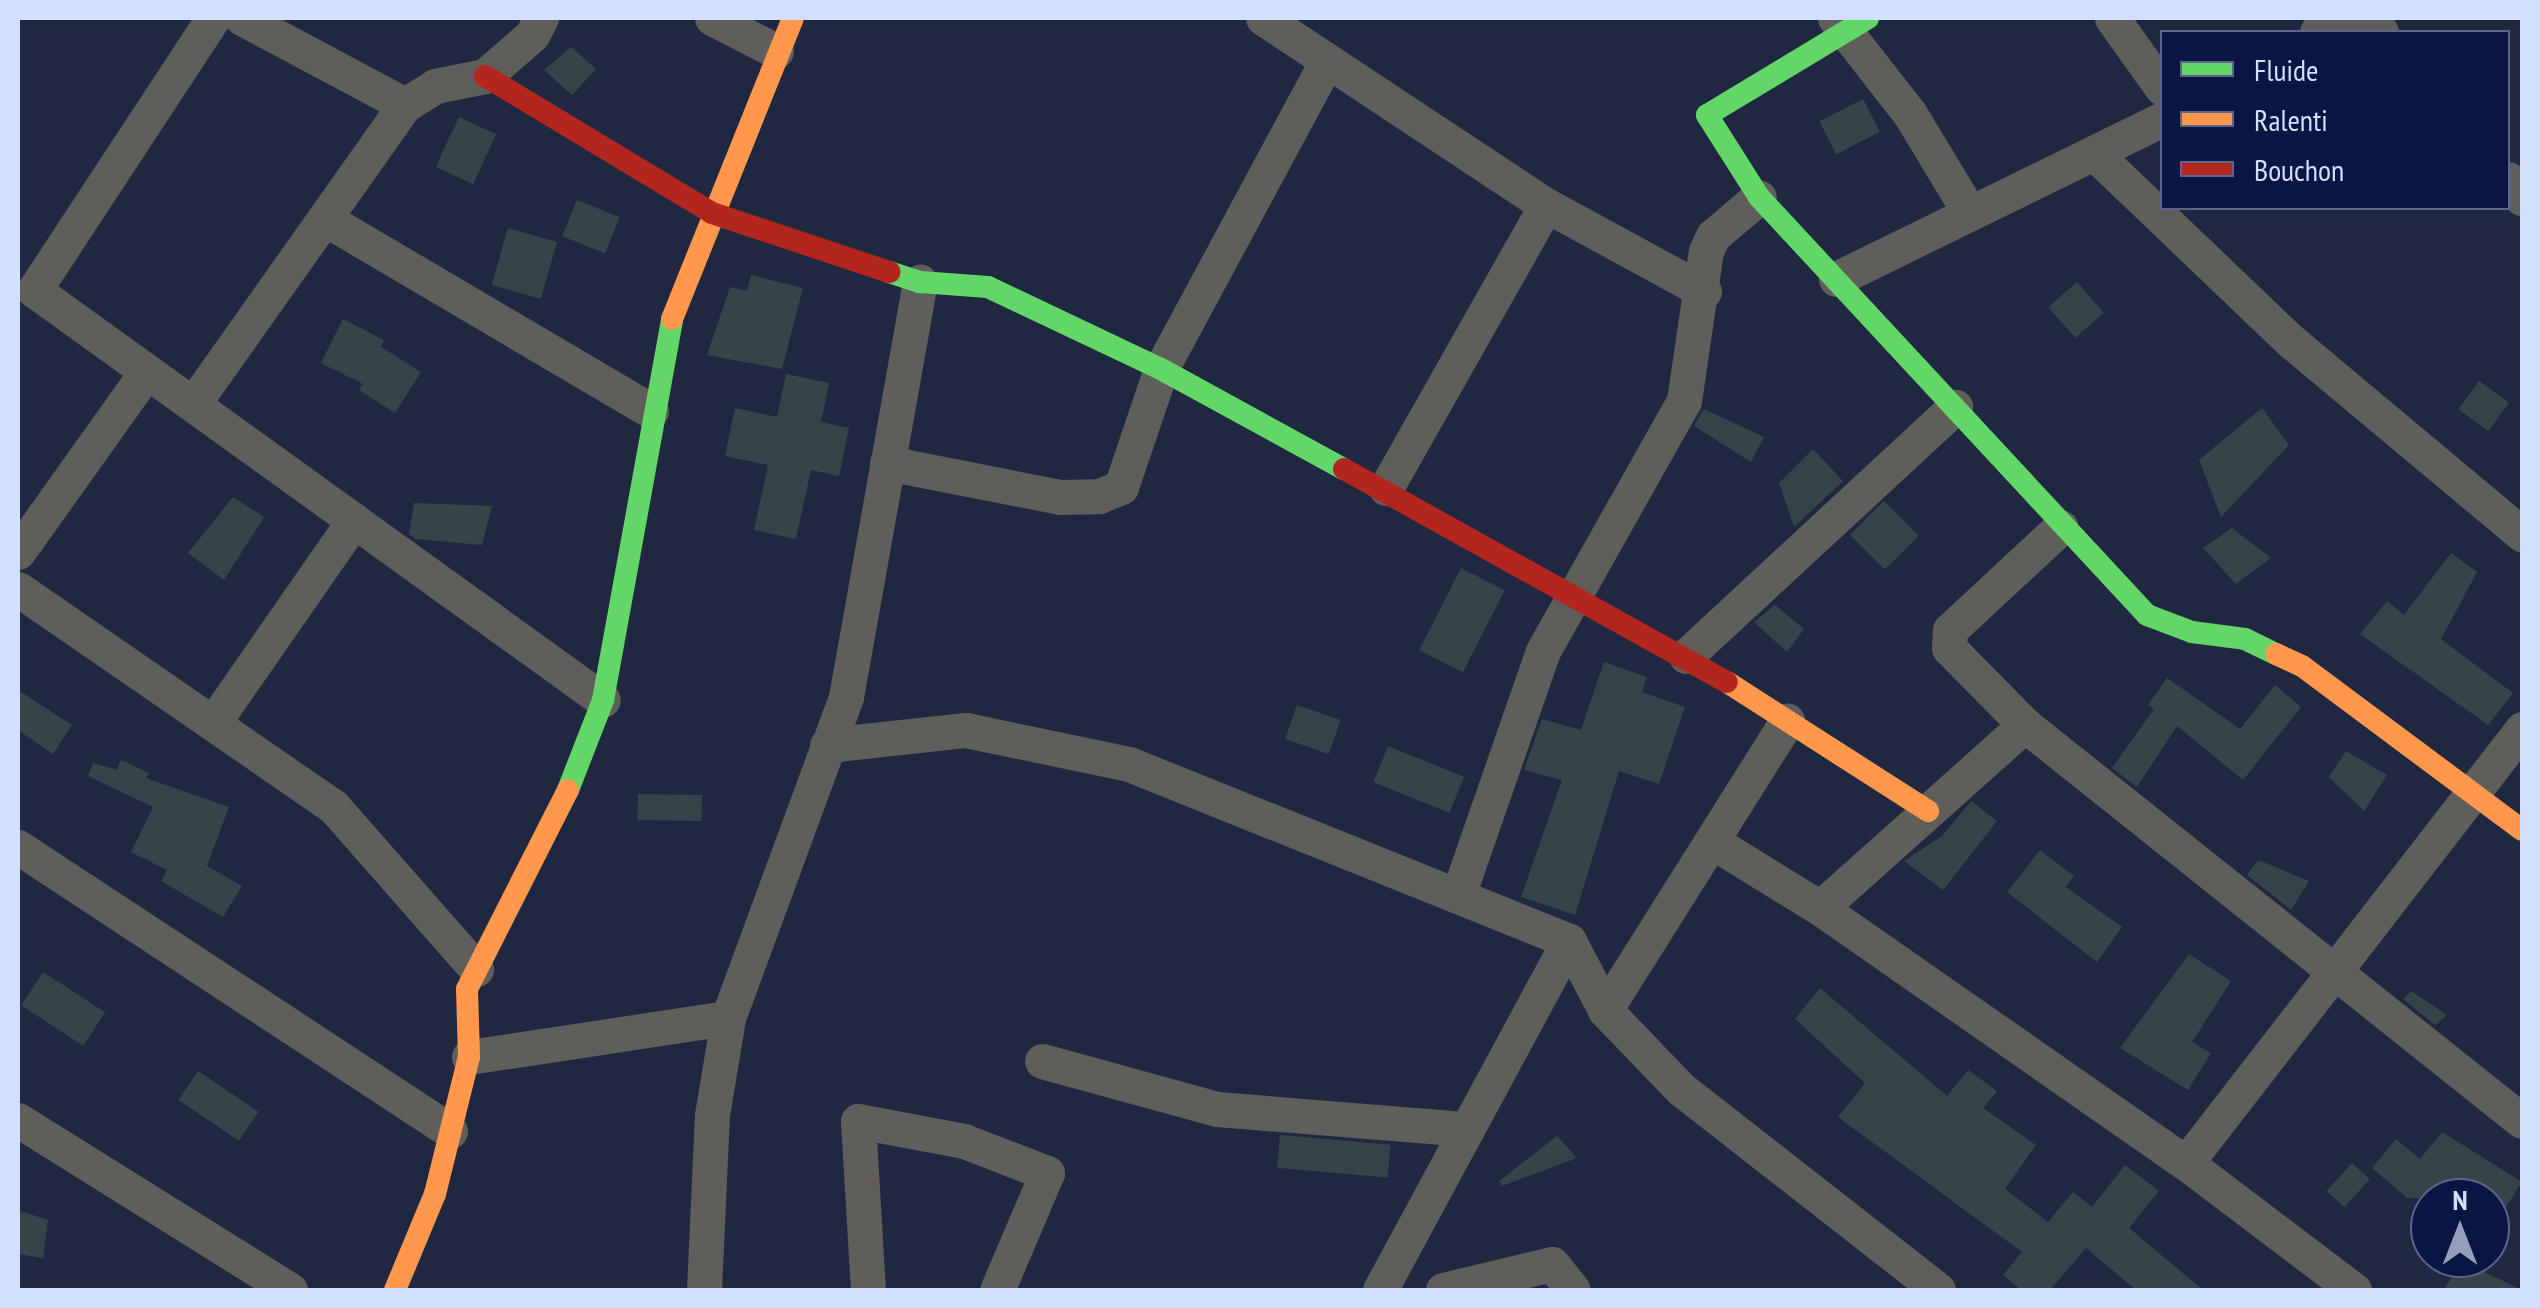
<!DOCTYPE html>
<html>
<head>
<meta charset="utf-8">
<style>
	body { margin:0 }
	#map { position:relative; width:2540px; height:1308px; overflow:hidden; background:#202841; font-family:"PT Sans Narrow",sans-serif }
	div>[style] { position:absolute }
	.building>* { inset:0; background:#364449; transform-origin:0 0 }
	.street>* { height:35px; margin:-17.5px; padding:0 17.5px; transform-origin:17.5px; border-radius:17.5px; background:#605e5a }
	.fast>* { height:22px; margin:-11px; padding:0 11px; transform-origin:11px; border-radius:11px; background:#63d668 }
	.slow>* { height:22px; margin:-11px; padding:0 11px; transform-origin:11px; border-radius:11px; background:#ff974d }
	.jam>* { height:22px; margin:-11px; padding:0 11px; transform-origin:11px; border-radius:11px; background:#b3261e }
	span { translate:-50% -50%; white-space:nowrap; text-align:center; line-height:1.15; -webkit-text-stroke:10px #0a1544; paint-order:stroke }
	.frame { position:absolute; inset:0; border:20px solid #d2dffe; pointer-events:none }
	.legend { position:absolute; left:2160px; top:30px; width:350px; height:180px; box-sizing:border-box; background:#0a1544; border:2px solid #5a668e; margin:0; padding:12px 18px; list-style:none; font-size:30px; color:#d2dffe }
	.legend li { display:flex; align-items:center; gap:20px; height:50px }
	.legend b { width:50px; border:2px solid #5a668e }
	.north { position:absolute; left:2410px; top:1178px; width:100px; height:100px; box-sizing:border-box; background:#0a1544; border:2px solid #5a668e; border-radius:50%; rotate:0deg; font-size:28px; font-weight:700; line-height:40px; text-align:center; color:#d2dffe }
	.north::after { content:''; display:block; margin:auto; width:35px; height:45px; background:#949fbc; clip-path:polygon(50% 0,100% 100%,50% 72%,0 100%) }
</style>
</head>
<body>
<div id="map">
	<div class="building">
		<div style="clip-path:polygon(571px 47px,596px 69px,572px 95px,544px 70px)"></div>
		<div style="left:1863px;top:99px;width:37px;height:49px;rotate:63deg"></div>
		<div style="left:459px;top:117px;width:41px;height:55px;rotate:25deg"></div>
		<div style="left:577px;top:200px;width:46px;height:39px;rotate:22deg"></div>
		<div style="left:508px;top:228px;width:51px;height:59px;rotate:16deg"></div>
		<div style="clip-path:polygon(751px 275px,803px 288px,782px 369px,707px 355px,730px 287px,747px 291px)"></div>
		<div style="left:2077px;top:282px;width:41px;height:38px;rotate:49deg"></div>
		<div style="clip-path:polygon(343px 319px,384px 340px,381px 347px,421px 372px,395px 413px,359px 390px,363px 384px,321px 363px)"></div>
		<div style="clip-path:polygon(786px 374px,829px 383px,821px 422px,849px 428px,839px 476px,811px 470px,796px 539px,754px 530px,768px 465px,725px 456px,735px 408px,777px 417px)"></div>
		<div style="left:2479px;top:381px;width:37px;height:35px;rotate:36deg"></div>
		<div style="clip-path:polygon(2262px 408px,2289px 445px,2221px 517px,2199px 460px)"></div>
		<div style="clip-path:polygon(1704px 409px,1764px 437px,1751px 462px,1694px 426px)"></div>
		<div style="clip-path:polygon(1813px 449px,1843px 481px,1794px 527px,1779px 483px)"></div>
		<div style="clip-path:polygon(233px 497px,264px 517px,224px 580px,188px 553px)"></div>
		<div style="left:1884px;top:501px;width:49px;height:48px;rotate:45deg"></div>
		<div style="clip-path:polygon(414px 503px,492px 506px,482px 545px,416px 539px,409px 534px)"></div>
		<div style="clip-path:polygon(2232px 528px,2271px 558px,2236px 584px,2203px 548px)"></div>
		<div style="clip-path:polygon(2451px 553px,2477px 572px,2441px 639px,2513px 693px,2488px 725px,2360px 634px,2387px 601px,2404px 615px)"></div>
		<div style="left:1461px;top:568px;width:49px;height:92px;rotate:27deg"></div>
		<div style="clip-path:polygon(1775px 605px,1804px 629px,1787px 652px,1754px 622px)"></div>
		<div style="clip-path:polygon(1604px 662px,1647px 677px,1642px 692px,1685px 707px,1659px 784px,1619px 771px,1575px 915px,1521px 897px,1562px 780px,1524px 770px,1542px 719px,1581px 730px)"></div>
		<div style="clip-path:polygon(2167px 678px,2240px 729px,2275px 685px,2301px 707px,2243px 780px,2177px 726px,2137px 787px,2112px 768px,2154px 709px,2148px 705px)"></div>
		<div style="clip-path:polygon(18px 690px,72px 725px,53px 754px,18px 730px)"></div>
		<div style="left:1297px;top:705px;width:46px;height:36px;rotate:19deg"></div>
		<div style="left:1388px;top:746px;width:82px;height:39px;rotate:22deg"></div>
		<div style="clip-path:polygon(2346px 751px,2387px 775px,2364px 811px,2329px 777px)"></div>
		<div style="clip-path:polygon(121px 760px,149px 773px,146px 778px,229px 807px,207px 866px,242px 886px,223px 917px,161px 881px,167px 870px,131px 852px,153px 807px,88px 776px,93px 763px,117px 770px)"></div>
		<div style="left:638px;top:794px;width:64px;height:26px;rotate:1deg"></div>
		<div style="clip-path:polygon(1971px 801px,1997px 821px,1943px 890px,1904px 861px,1942px 836px)"></div>
		<div style="clip-path:polygon(2040px 850px,2074px 876px,2066px 887px,2122px 927px,2097px 962px,2007px 892px)"></div>
		<div style="clip-path:polygon(2258px 860px,2309px 881px,2291px 910px,2247px 875px)"></div>
		<div style="clip-path:polygon(2189px 954px,2231px 981px,2192px 1042px,2211px 1053px,2188px 1090px,2120px 1048px)"></div>
		<div style="left:43px;top:972px;width:74px;height:40px;rotate:33deg"></div>
		<div style="clip-path:polygon(1820px 988px,1947px 1096px,1968px 1070px,1997px 1091px,1983px 1108px,2036px 1145px,2005px 1189px,2048px 1222px,2073px 1192px,2092px 1207px,2125px 1165px,2159px 1191px,2129px 1228px,2203px 1290px,2136px 1290px,2086px 1248px,2050px 1290px,2021px 1290px,2003px 1275px,2022px 1252px,1838px 1117px,1865px 1083px,1795px 1019px)"></div>
		<div style="clip-path:polygon(2411px 991px,2447px 1015px,2435px 1025px,2403px 999px)"></div>
		<div style="left:198px;top:1071px;width:73px;height:35px;rotate:34deg"></div>
		<div style="clip-path:polygon(2442px 1132px,2522px 1182px,2490px 1232px,2490px 1198px,2407px 1198px,2372px 1168px,2396px 1139px,2420px 1159px)"></div>
		<div style="left:1280px;top:1135px;width:111px;height:33px;rotate:5deg"></div>
		<div style="clip-path:polygon(1557px 1136px,1577px 1158px,1502px 1186px,1499px 1181px)"></div>
		<div style="left:2352px;top:1163px;width:24px;height:38px;rotate:42deg"></div>
		<div style="clip-path:polygon(18px 1210px,48px 1220px,43px 1258px,18px 1254px)"></div>
		<div style="clip-path:polygon(2463px 1262px,2522px 1290px,2443px 1290px)"></div>
	</div>
	<div class="street">
		<div style="left:213px;top:18px;width:326px;rotate:123.3deg"></div>
		<div style="left:34px;top:290px;width:701px;rotate:35.78deg"></div>
		<div style="left:242px;top:18px;width:185px;rotate:28.1deg"></div>
		<div style="left:712px;top:18px;width:72px;rotate:27.3deg"></div>
		<div style="left:1263px;top:18px;width:339px;rotate:33.5deg"></div>
		<div style="left:1546px;top:205px;width:180px;rotate:28.6deg"></div>
		<div style="left:1835px;top:18px;width:122px;rotate:52deg"></div>
		<div style="left:1910px;top:114px;width:112px;rotate:58.9deg"></div>
		<div style="left:2112px;top:18px;width:86px;rotate:54.5deg"></div>
		<div style="left:2367px;top:18px;width:20px;rotate:45deg"></div>
		<div style="left:2317px;top:32px;width:30px;rotate:-28deg"></div>
		<div style="left:2096px;top:155px;width:271px;rotate:43.7deg"></div>
		<div style="left:2292px;top:342px;width:300px;rotate:39.9deg"></div>
		<div style="left:2508px;top:179px;width:24px;rotate:54deg"></div>
		<div style="left:327px;top:220px;width:376px;rotate:30.5deg"></div>
		<div style="left:1836px;top:279px;width:363px;rotate:-26.1deg"></div>
		<div style="left:193px;top:404px;width:367px;rotate:-54.7deg"></div>
		<div style="left:405px;top:105px;width:36px;rotate:-32deg"></div>
		<div style="left:435px;top:86px;width:51px;rotate:-11.3deg"></div>
		<div style="left:485px;top:76px;width:62px;rotate:-41.1deg"></div>
		<div style="left:532px;top:35px;width:19px;rotate:-62deg"></div>
		<div style="left:887px;top:463px;width:176px;rotate:11.1deg"></div>
		<div style="left:1060px;top:497px;width:39px;rotate:-1deg"></div>
		<div style="left:1099px;top:496px;width:24px;rotate:-22deg"></div>
		<div style="left:1121px;top:487px;width:125px;rotate:-71.3deg"></div>
		<div style="left:1161px;top:369px;width:348px;rotate:-61.7deg"></div>
		<div style="left:1386px;top:488px;width:325px;rotate:-60.5deg"></div>
		<div style="left:18px;top:552px;width:219px;rotate:-54.5deg"></div>
		<div style="left:18px;top:589px;width:383px;rotate:34.6deg"></div>
		<div style="left:333px;top:806px;width:217px;rotate:48.7deg"></div>
		<div style="left:1686px;top:656px;width:367px;rotate:-42.8deg"></div>
		<div style="left:213px;top:723px;width:247px;rotate:-55.2deg"></div>
		<div style="left:2025px;top:725px;width:635px;rotate:38.55deg"></div>
		<div style="left:827px;top:745px;width:140px;rotate:-6.2deg"></div>
		<div style="left:966px;top:730px;width:167px;rotate:11.8deg"></div>
		<div style="left:1129px;top:764px;width:474px;rotate:21.9deg"></div>
		<div style="left:1569px;top:941px;width:78px;rotate:62.4deg"></div>
		<div style="left:1605px;top:1010px;width:110px;rotate:46.1deg"></div>
		<div style="left:1681px;top:1089px;width:326px;rotate:38deg"></div>
		<div style="left:1713px;top:842px;width:126px;rotate:31.7deg"></div>
		<div style="left:1820px;top:908px;width:446px;rotate:34.9deg"></div>
		<div style="left:2186px;top:1163px;width:211px;rotate:37.1deg"></div>
		<div style="left:18px;top:847px;width:517px;rotate:33.32deg"></div>
		<div style="left:1458px;top:895px;width:258px;rotate:-70.8deg"></div>
		<div style="left:1543px;top:651px;width:287px;rotate:-60.6deg"></div>
		<div style="left:1684px;top:401px;width:152px;rotate:-81.7deg"></div>
		<div style="left:1706px;top:251px;width:17px;rotate:-65deg"></div>
		<div style="left:1713px;top:236px;width:60px;rotate:-40.3deg"></div>
		<div style="left:1820px;top:908px;width:275px;rotate:-41.8deg"></div>
		<div style="left:2025px;top:725px;width:108px;rotate:-134.6deg"></div>
		<div style="left:1949px;top:648px;width:18px;rotate:-87deg"></div>
		<div style="left:1950px;top:630px;width:151px;rotate:-42.9deg"></div>
		<div style="left:1605px;top:1010px;width:342px;rotate:-57.8deg"></div>
		<div style="left:469px;top:1057px;width:262px;rotate:-8.6deg"></div>
		<div style="left:1042px;top:1061px;width:181px;rotate:15.3deg"></div>
		<div style="left:1217px;top:1109px;width:251px;rotate:4.6deg"></div>
		<div style="left:18px;top:1120px;width:321px;rotate:32deg"></div>
		<div style="left:2186px;top:1163px;width:549px;rotate:-52.25deg"></div>
		<div style="left:704px;top:1290px;width:175px;rotate:-87.4deg"></div>
		<div style="left:712px;top:1115px;width:98px;rotate:-80.6deg"></div>
		<div style="left:728px;top:1018px;width:342px;rotate:-69.8deg"></div>
		<div style="left:846px;top:697px;width:422px;rotate:-79.9deg"></div>
		<div style="left:868px;top:1290px;width:169px;rotate:-93.4deg"></div>
		<div style="left:858px;top:1121px;width:108px;rotate:10.7deg"></div>
		<div style="left:964px;top:1141px;width:89px;rotate:21.1deg"></div>
		<div style="left:1047px;top:1173px;width:127px;rotate:113.1deg"></div>
		<div style="left:1380px;top:1290px;width:397px;rotate:-61.6deg"></div>
		<div style="left:1443px;top:1290px;width:112px;rotate:-13.4deg"></div>
		<div style="left:1552px;top:1264px;width:33px;rotate:51deg"></div>
	</div>
	<div class="fast">
		<div style="left:1868px;top:18px;width:188px;rotate:148.9deg"></div>
		<div style="left:1707px;top:115px;width:97px;rotate:57.6deg"></div>
		<div style="left:1759px;top:197px;width:570px;rotate:47.13deg"></div>
		<div style="left:2147px;top:615px;width:48px;rotate:20.7deg"></div>
		<div style="left:2192px;top:632px;width:53px;rotate:7.5deg"></div>
		<div style="left:2245px;top:639px;width:34px;rotate:26deg"></div>
		<div style="left:889px;top:272px;width:33px;rotate:18deg"></div>
		<div style="left:920px;top:282px;width:68px;rotate:4.2deg"></div>
		<div style="left:988px;top:287px;width:191px;rotate:25.4deg"></div>
		<div style="left:1161px;top:369px;width:209px;rotate:28.7deg"></div>
		<div style="left:568px;top:790px;width:97px;rotate:-68.7deg"></div>
		<div style="left:603px;top:700px;width:387px;rotate:-79.7deg"></div>
	</div>
	<div class="slow">
		<div style="left:672px;top:319px;width:324px;rotate:-68.1deg"></div>
		<div style="left:2276px;top:654px;width:29px;rotate:25deg"></div>
		<div style="left:2302px;top:666px;width:274px;rotate:36.7deg"></div>
		<div style="left:1727px;top:682px;width:239px;rotate:32.7deg"></div>
		<div style="left:395px;top:1290px;width:104px;rotate:-67.4deg"></div>
		<div style="left:435px;top:1194px;width:141px;rotate:-76.1deg"></div>
		<div style="left:469px;top:1057px;width:68px;rotate:-91.7deg"></div>
		<div style="left:467px;top:989px;width:223px;rotate:-63.1deg"></div>
	</div>
	<div class="jam">
		<div style="left:485px;top:76px;width:265px;rotate:31.1deg"></div>
		<div style="left:712px;top:213px;width:187px;rotate:18.4deg"></div>
		<div style="left:1344px;top:469px;width:438px;rotate:29.1deg"></div>
	</div>
	<div class="frame"></div>
	<ul class="legend">
	<li><b style="height:12px;background:#63d668"></b>Fluide</li>
	<li><b style="height:12px;background:#ff974d"></b>Ralenti</li>
	<li><b style="height:12px;background:#b3261e"></b>Bouchon</li>
	</ul>
	<div class="north">N</div>
</div>
</body>
</html>
